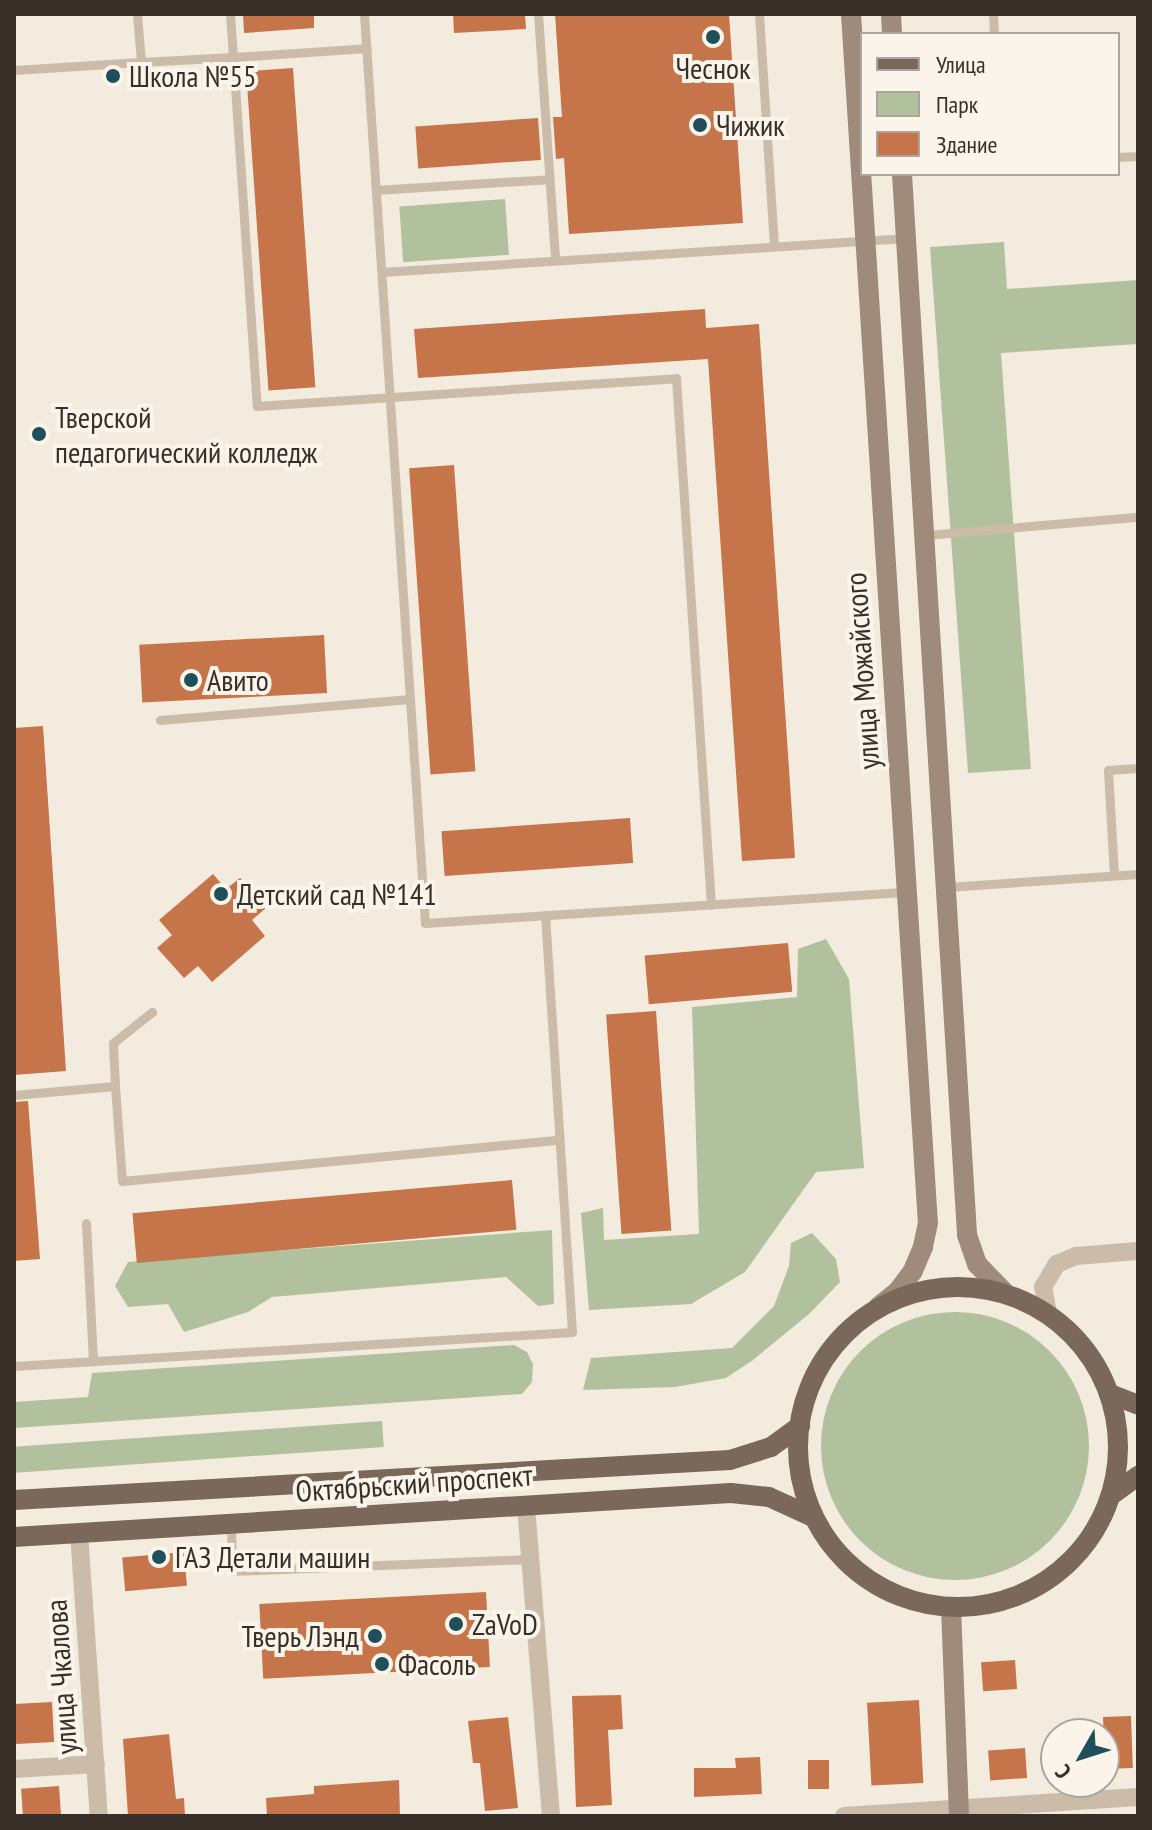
<!DOCTYPE html>
<html>
<head>
<meta charset="utf-8">
<style>
	body { margin:0 }
	#map { position:relative; width:1152px; height:1830px; overflow:hidden; background:#f2ebde; font-family:"PT Sans Narrow",sans-serif }
	div>[style] { position:absolute }
	.green>* { inset:0; background:#b1c19e; transform-origin:0 0 }
	.round { border-radius:50% }
	.building>* { inset:0; background:#c57549; transform-origin:0 0 }
	.lane>* { height:9px; margin:-4.5px; padding:0 4.5px; transform-origin:4.5px; border-radius:4.5px; background:#cbbca9 }
	.street>* { height:18px; margin:-9px; padding:0 9px; transform-origin:9px; border-radius:9px; background:#cbbca9 }
	.secondary>* { height:20px; margin:-10px; padding:0 10px; transform-origin:10px; border-radius:10px; background:#9e8b7b }
	.primary>* { height:20px; margin:-10px; padding:0 10px; transform-origin:10px; border-radius:10px; background:#7a685a }
	.primary>.ring { margin:-10px; padding:0; box-sizing:content-box; background:none; border:20px solid #7a685a; border-radius:50% }
	.dots>* { width:22px; height:22px; translate:-50% -50%; box-sizing:border-box; border:4px solid #faf4ea; border-radius:50% }
	span { translate:-50% -50%; white-space:nowrap; text-align:center; line-height:1.15; -webkit-text-stroke:8px #faf4ea; paint-order:stroke }
	.poi-label { font-size:30px; color:#382f29 }
	.left { translate:0 -50%; text-align:left }
	.right { translate:-100% -50%; text-align:right }
	.street-label { font-size:30px; color:#382f29 }
	.frame { position:absolute; inset:0; border:16px solid #382f29; pointer-events:none }
	.legend { position:absolute; left:860px; top:32px; width:260px; height:144px; box-sizing:border-box; background:#faf4ea; border:2px solid #aca59d; margin:0; padding:10px 14px; list-style:none; font-size:24px; color:#382f29 }
	.legend li { display:flex; align-items:center; gap:16px; height:40px }
	.legend b { width:40px; border:2px solid #aca59d }
	.north { position:absolute; left:1040px; top:1718px; width:80px; height:80px; box-sizing:border-box; background:#faf4ea; border:2px solid #aca59d; border-radius:50%; rotate:231deg; font-size:22px; font-weight:700; line-height:32px; text-align:center; color:#382f29 }
	.north::after { content:''; display:block; margin:auto; width:28px; height:36px; background:#1f4f59; clip-path:polygon(50% 0,100% 100%,50% 72%,0 100%) }
</style>
</head>
<body>
<div id="map">
	<div class="green">
		<div style="left:505px;top:199px;width:56px;height:106px;rotate:86deg"></div>
		<div style="clip-path:polygon(1004px 242px,1007px 289px,1138px 280px,1138px 344px,1001px 353px,1031px 769px,968px 773px,930px 247px)"></div>
		<div style="clip-path:polygon(826px 939px,849px 979px,864px 1168px,816px 1172px,745px 1272px,691px 1304px,589px 1310px,581px 1213px,603px 1208px,604px 1240px,699px 1234px,692px 1007px,797px 997px,798px 949px)"></div>
		<div style="clip-path:polygon(552px 1230px,554px 1304px,538px 1306px,506px 1277px,272px 1297px,248px 1312px,184px 1332px,168px 1304px,128px 1307px,115px 1286px,128px 1262px)"></div>
		<div style="clip-path:polygon(812px 1233px,836px 1259px,840px 1282px,809px 1314px,753px 1360px,726px 1378px,675px 1387px,583px 1390px,591px 1358px,732px 1348px,774px 1306px,789px 1266px,791px 1243px)"></div>
		<div class="round" style="left:821px;top:1312px;width:268px;height:268px"></div>
		<div style="clip-path:polygon(514px 1345px,527px 1352px,533px 1364px,532px 1382px,522px 1394px,14px 1428px,14px 1402px,88px 1397px,92px 1373px)"></div>
		<div style="left:382px;top:1421px;width:26px;height:369px;rotate:86deg"></div>
	</div>
	<div class="building">
		<div style="clip-path:polygon(243px 14px,314px 14px,314px 28px,244px 33px)"></div>
		<div style="clip-path:polygon(453px 14px,525px 14px,526px 29px,454px 33px)"></div>
		<div style="clip-path:polygon(555px 14px,729px 14px,743px 223px,569px 234px,564px 158px,556px 159px,553px 117px,562px 117px)"></div>
		<div style="left:293px;top:68px;width:320px;height:47px;rotate:86deg"></div>
		<div style="left:538px;top:118px;width:42px;height:123px;rotate:86deg"></div>
		<div style="clip-path:polygon(705px 309px,706px 328px,759px 324px,795px 858px,742px 861px,708px 359px,418px 378px,414px 329px)"></div>
		<div style="left:454px;top:465px;width:307px;height:45px;rotate:86deg"></div>
		<div style="left:324px;top:635px;width:58px;height:185px;rotate:87deg"></div>
		<div style="clip-path:polygon(43px 726px,66px 1071px,14px 1075px,14px 728px)"></div>
		<div style="left:630px;top:818px;width:45px;height:189px;rotate:86deg"></div>
		<div style="clip-path:polygon(213px 874px,226px 889px,240px 878px,266px 908px,252px 920px,265px 936px,212px 982px,198px 966px,184px 978px,157px 948px,172px 935px,159px 920px)"></div>
		<div style="left:788px;top:943px;width:49px;height:144px;rotate:85deg"></div>
		<div style="left:656px;top:1011px;width:220px;height:50px;rotate:86deg"></div>
		<div style="clip-path:polygon(28px 1101px,40px 1259px,14px 1261px,14px 1102px)"></div>
		<div style="left:512px;top:1180px;width:50px;height:381px;rotate:85deg"></div>
		<div style="left:184px;top:1552px;width:34px;height:62px;rotate:85deg"></div>
		<div style="left:486px;top:1592px;width:75px;height:227px;rotate:87deg"></div>
		<div style="left:1015px;top:1660px;width:29px;height:34px;rotate:86deg"></div>
		<div style="clip-path:polygon(621px 1695px,623px 1729px,608px 1730px,612px 1805px,576px 1807px,572px 1696px)"></div>
		<div style="left:919px;top:1700px;width:83px;height:52px;rotate:87deg"></div>
		<div style="left:52px;top:1702px;width:40px;height:38px;rotate:87deg"></div>
		<div style="left:1131px;top:1716px;width:52px;height:28px;rotate:88deg"></div>
		<div style="clip-path:polygon(508px 1717px,518px 1808px,485px 1811px,480px 1763px,473px 1763px,468px 1721px)"></div>
		<div style="clip-path:polygon(169px 1734px,176px 1799px,184px 1798px,185px 1816px,128px 1816px,123px 1739px)"></div>
		<div style="left:1025px;top:1748px;width:30px;height:37px;rotate:86deg"></div>
		<div style="clip-path:polygon(760px 1757px,762px 1794px,694px 1797px,694px 1768px,736px 1768px,735px 1758px)"></div>
		<div style="left:808px;top:1760px;width:21px;height:29px"></div>
		<div style="clip-path:polygon(399px 1780px,400px 1816px,267px 1816px,266px 1798px,314px 1794px,314px 1786px)"></div>
		<div style="left:59px;top:1786px;width:30px;height:38px;rotate:86deg"></div>
	</div>
	<div class="lane">
		<div style="left:137px;top:14px;width:48px;rotate:85.2deg"></div>
		<div style="left:141px;top:62px;width:92px;rotate:-3.1deg"></div>
		<div style="left:233px;top:57px;width:350px;rotate:86.1deg"></div>
		<div style="left:257px;top:406px;width:420px;rotate:-3.8deg"></div>
		<div style="left:676px;top:378px;width:528px;rotate:86.2deg"></div>
		<div style="left:230px;top:14px;width:43px;rotate:86deg"></div>
		<div style="left:233px;top:57px;width:134px;rotate:-3.8deg"></div>
		<div style="left:364px;top:14px;width:911px;rotate:86.16deg"></div>
		<div style="left:425px;top:923px;width:483px;rotate:-3.7deg"></div>
		<div style="left:538px;top:14px;width:247px;rotate:86deg"></div>
		<div style="left:759px;top:14px;width:232px;rotate:86.3deg"></div>
		<div style="left:993px;top:14px;width:20px;rotate:87deg"></div>
		<div style="left:14px;top:70px;width:127px;rotate:-3.6deg"></div>
		<div style="left:1118px;top:157px;width:20px;rotate:-3deg"></div>
		<div style="left:376px;top:190px;width:173px;rotate:-3.6deg"></div>
		<div style="left:382px;top:272px;width:525px;rotate:-3.71deg"></div>
		<div style="left:926px;top:535px;width:213px;rotate:-4.9deg"></div>
		<div style="left:160px;top:720px;width:251px;rotate:-4.8deg"></div>
		<div style="left:1114px;top:875px;width:105px;rotate:-93.3deg"></div>
		<div style="left:1108px;top:770px;width:30px;rotate:-4deg"></div>
		<div style="left:947px;top:887px;width:191px;rotate:-3.9deg"></div>
		<div style="left:115px;top:1086px;width:43px;rotate:-92.7deg"></div>
		<div style="left:113px;top:1043px;width:50px;rotate:-38.5deg"></div>
		<div style="left:14px;top:1095px;width:101px;rotate:-5.1deg"></div>
		<div style="left:115px;top:1086px;width:95px;rotate:85.8deg"></div>
		<div style="left:122px;top:1181px;width:439px;rotate:-5.4deg"></div>
		<div style="left:86px;top:1223px;width:138px;rotate:87.1deg"></div>
		<div style="left:14px;top:1366px;width:559px;rotate:-3.49deg"></div>
		<div style="left:572px;top:1332px;width:418px;rotate:-93.7deg"></div>
		<div style="left:231px;top:1524px;width:47px;rotate:88.8deg"></div>
		<div style="left:232px;top:1571px;width:298px;rotate:-2.3deg"></div>
	</div>
	<div class="street">
		<div style="left:1048px;top:1314px;width:27px;rotate:-100deg"></div>
		<div style="left:1043px;top:1287px;width:27px;rotate:-59deg"></div>
		<div style="left:1057px;top:1264px;width:21px;rotate:-23deg"></div>
		<div style="left:1076px;top:1256px;width:62px;rotate:-4.6deg"></div>
		<div style="left:526px;top:1506px;width:311px;rotate:85.4deg"></div>
		<div style="left:79px;top:1533px;width:284px;rotate:86deg"></div>
		<div style="left:14px;top:1769px;width:82px;rotate:-3.5deg"></div>
		<div style="left:844px;top:1816px;width:295px;rotate:-3.7deg"></div>
	</div>
	<div class="secondary">
		<div style="left:851px;top:14px;width:1211px;rotate:86.36deg"></div>
		<div style="left:928px;top:1223px;width:25px;rotate:102deg"></div>
		<div style="left:923px;top:1247px;width:26px;rotate:113deg"></div>
		<div style="left:913px;top:1271px;width:25px;rotate:127deg"></div>
		<div style="left:898px;top:1291px;width:26px;rotate:141deg"></div>
		<div style="left:891px;top:14px;width:20px;rotate:87deg"></div>
		<div style="left:902px;top:174px;width:1063px;rotate:86.49deg"></div>
		<div style="left:967px;top:1235px;width:31px;rotate:71deg"></div>
		<div style="left:977px;top:1264px;width:39px;rotate:46deg"></div>
		<div style="left:951px;top:1607px;width:209px;rotate:87.8deg"></div>
	</div>
	<div class="primary">
		<div class="ring" style="left:798px;top:1287px;width:300px;height:300px"></div>
		<div style="left:1110px;top:1394px;width:30px;rotate:21deg"></div>
		<div style="left:1113px;top:1494px;width:31px;rotate:-36deg"></div>
		<div style="left:14px;top:1500px;width:717px;rotate:-3.2deg"></div>
		<div style="left:730px;top:1460px;width:43px;rotate:-17.6deg"></div>
		<div style="left:771px;top:1447px;width:36px;rotate:-36deg"></div>
		<div style="left:14px;top:1537px;width:718px;rotate:-3.51deg"></div>
		<div style="left:731px;top:1493px;width:38px;rotate:6deg"></div>
		<div style="left:769px;top:1497px;width:48px;rotate:24.4deg"></div>
	</div>
	<div class="dots">
		<div style="left:713px;top:37px;background:#1f4f59"></div>
		<div style="left:113px;top:76px;background:#1f4f59"></div>
		<div style="left:700px;top:125px;background:#1f4f59"></div>
		<div style="left:39px;top:434px;background:#1f4f59"></div>
		<div style="left:191px;top:680px;background:#1f4f59"></div>
		<div style="left:221px;top:894px;background:#1f4f59"></div>
		<div style="left:159px;top:1557px;background:#1f4f59"></div>
		<div style="left:456px;top:1624px;background:#1f4f59"></div>
		<div style="left:375px;top:1636px;background:#1f4f59"></div>
		<div style="left:382px;top:1664px;background:#1f4f59"></div>
	</div>
	<div class="poi-label">
		<span style="left:713px;top:68px">Чеснок</span>
		<span class="left" style="left:129px;top:76px">Школа №55</span>
		<span class="left" style="left:716px;top:125px">Чижик</span>
		<span class="left" style="left:55px;top:434px">Тверской<br>педагогический колледж</span>
		<span class="left" style="left:207px;top:680px">Авито</span>
		<span class="left" style="left:237px;top:894px">Детский сад №141</span>
		<span class="left" style="left:175px;top:1557px">ГАЗ Детали машин</span>
		<span class="left" style="left:472px;top:1624px">ZaVoD</span>
		<span class="right" style="left:359px;top:1636px">Тверь Лэнд</span>
		<span class="left" style="left:398px;top:1664px">Фасоль</span>
	</div>
	<div class="street-label">
		<span style="left:862px;top:671px;rotate:-94deg">улица Можайского</span>
		<span style="left:414px;top:1483px;rotate:-4deg">Октябрьский проспект</span>
		<span style="left:61px;top:1677px;rotate:-94deg">улица Чкалова</span>
	</div>
	<div class="frame"></div>
	<ul class="legend">
	<li><b style="height:10px;background:#7a685a"></b>Улица</li>
	<li><b style="height:22px;background:#b1c19e"></b>Парк</li>
	<li><b style="height:22px;background:#c57549"></b>Здание</li>
	</ul>
	<div class="north">С</div>
</div>
</body>
</html>
